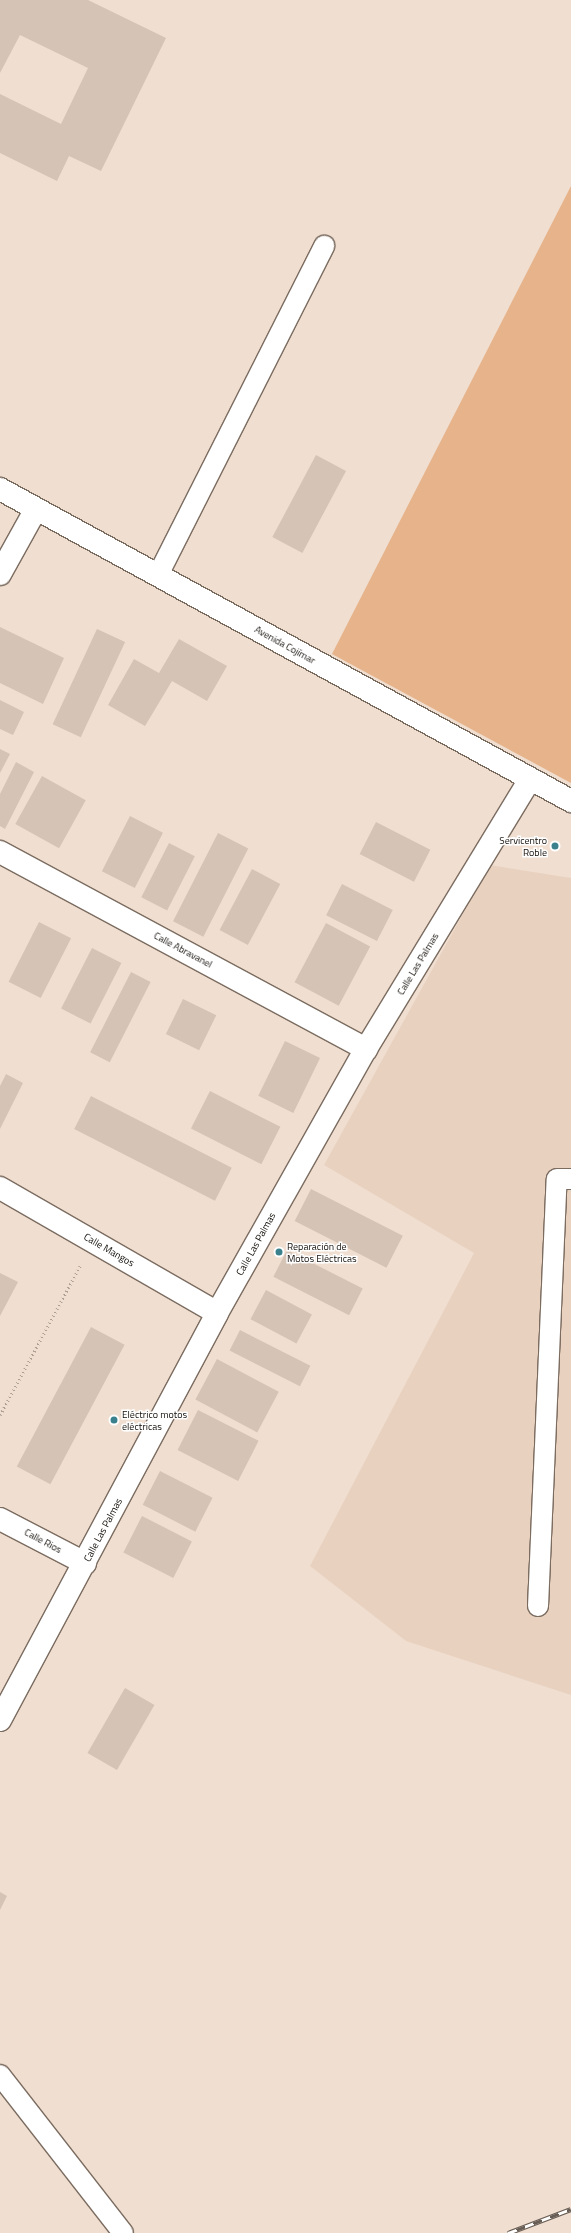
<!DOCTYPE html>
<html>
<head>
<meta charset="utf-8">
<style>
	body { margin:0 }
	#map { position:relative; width:571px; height:2233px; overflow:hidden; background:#f0ded0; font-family:"Titillium Web",sans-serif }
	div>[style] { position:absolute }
	.built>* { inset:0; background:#e9d1bf }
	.green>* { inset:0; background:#e6b38a }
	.building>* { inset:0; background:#d5c3b6; transform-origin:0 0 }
	.path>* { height:2.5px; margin-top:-1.25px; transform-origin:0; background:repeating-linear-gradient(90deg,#ad9f93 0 1px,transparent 0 4px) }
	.roads { filter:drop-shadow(1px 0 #7b6c60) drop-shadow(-1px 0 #7b6c60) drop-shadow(0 1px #7b6c60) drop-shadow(0 -1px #7b6c60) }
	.service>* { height:20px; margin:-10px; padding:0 10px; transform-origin:10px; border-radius:10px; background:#fff }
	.minor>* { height:22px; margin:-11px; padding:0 11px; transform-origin:11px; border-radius:11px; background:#fff }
	.secondary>* { height:22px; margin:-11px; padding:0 11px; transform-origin:11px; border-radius:11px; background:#fff }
	.rail>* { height:4.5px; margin-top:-2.25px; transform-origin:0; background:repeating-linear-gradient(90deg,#fff 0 9px,#675d55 0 18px); box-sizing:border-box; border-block:1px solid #675d55 }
	.dots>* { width:11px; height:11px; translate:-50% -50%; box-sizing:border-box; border:2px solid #fff; border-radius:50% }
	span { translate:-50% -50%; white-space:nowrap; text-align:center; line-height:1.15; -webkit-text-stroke:3px #fff; paint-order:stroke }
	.street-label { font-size:10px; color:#140f0a }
	.poi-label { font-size:10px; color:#140f0a }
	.right { translate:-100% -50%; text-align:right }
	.left { translate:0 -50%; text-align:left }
</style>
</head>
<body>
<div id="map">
	<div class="built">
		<div style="clip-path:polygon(490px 865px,571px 878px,571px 1695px,406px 1641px,310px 1566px,474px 1253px,324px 1165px)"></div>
	</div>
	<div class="green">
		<div style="clip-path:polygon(571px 186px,571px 783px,332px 654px)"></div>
	</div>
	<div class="building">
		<div style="clip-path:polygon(0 0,88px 0,166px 38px,101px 171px,69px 156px,57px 181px,0 153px,0 94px,61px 124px,88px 68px,20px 35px,0 73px)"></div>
		<div style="left:316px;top:455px;width:34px;height:93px;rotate:28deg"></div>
		<div style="clip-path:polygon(0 627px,64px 658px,43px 704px,0 683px)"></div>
		<div style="left:97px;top:629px;width:31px;height:105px;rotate:25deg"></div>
		<div style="clip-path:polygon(179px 639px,227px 666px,207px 701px,172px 681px,145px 726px,108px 705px,134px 659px,159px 673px)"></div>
		<div style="clip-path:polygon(0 700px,24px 712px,13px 735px,0 729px)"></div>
		<div style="clip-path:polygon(0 749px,10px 754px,0 773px)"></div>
		<div style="clip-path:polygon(16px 762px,34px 772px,5px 829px,0 826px,0 794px)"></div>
		<div style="left:42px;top:776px;width:50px;height:55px;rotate:29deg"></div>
		<div style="left:130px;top:816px;width:37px;height:62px;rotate:27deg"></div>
		<div style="left:376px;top:822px;width:61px;height:36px;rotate:27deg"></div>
		<div style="left:218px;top:833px;width:34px;height:99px;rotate:27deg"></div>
		<div style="left:169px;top:843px;width:29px;height:61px;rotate:27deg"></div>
		<div style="left:252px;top:869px;width:32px;height:69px;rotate:28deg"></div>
		<div style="left:342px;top:884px;width:57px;height:35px;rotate:27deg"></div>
		<div style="left:39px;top:922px;width:36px;height:67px;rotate:27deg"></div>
		<div style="left:326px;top:923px;width:50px;height:67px;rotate:28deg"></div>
		<div style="left:92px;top:948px;width:33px;height:68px;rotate:27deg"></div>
		<div style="left:131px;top:972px;width:22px;height:90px;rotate:27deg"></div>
		<div style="left:183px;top:999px;width:37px;height:39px;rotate:26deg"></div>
		<div style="left:285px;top:1041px;width:39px;height:61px;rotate:26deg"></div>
		<div style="clip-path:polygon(6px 1074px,23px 1083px,0 1129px,0 1086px)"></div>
		<div style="left:210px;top:1091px;width:79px;height:42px;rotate:27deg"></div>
		<div style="left:91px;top:1096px;width:158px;height:37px;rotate:27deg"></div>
		<div style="left:311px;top:1189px;width:103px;height:36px;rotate:27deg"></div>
		<div style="left:287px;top:1250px;width:85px;height:30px;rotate:27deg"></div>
		<div style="clip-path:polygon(0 1273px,18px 1282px,0 1316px)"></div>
		<div style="left:266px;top:1290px;width:52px;height:33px;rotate:28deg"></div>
		<div style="left:91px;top:1327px;width:38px;height:158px;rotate:28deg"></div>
		<div style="left:240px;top:1330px;width:79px;height:23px;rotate:27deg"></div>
		<div style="left:217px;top:1359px;width:70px;height:46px;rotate:28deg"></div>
		<div style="left:198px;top:1410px;width:68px;height:45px;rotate:27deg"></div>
		<div style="left:160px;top:1471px;width:59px;height:38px;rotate:27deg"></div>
		<div style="left:142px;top:1516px;width:56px;height:41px;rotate:27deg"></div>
		<div style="left:125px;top:1688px;width:34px;height:75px;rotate:30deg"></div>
		<div style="clip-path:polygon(0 1892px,7px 1896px,0 1910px)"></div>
	</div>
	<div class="path">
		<div style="left:0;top:1415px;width:169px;rotate:-61.8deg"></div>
	</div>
	<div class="roads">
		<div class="service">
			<div style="left:158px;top:575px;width:369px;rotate:-63.2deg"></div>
			<div style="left:538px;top:1606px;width:427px;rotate:-87.5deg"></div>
			<div style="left:557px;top:1179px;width:14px"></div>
			<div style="left:0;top:2075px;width:200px;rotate:52.1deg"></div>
		</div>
		<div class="minor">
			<div style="left:0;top:574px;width:74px;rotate:-61deg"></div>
			<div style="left:0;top:852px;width:416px;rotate:28.3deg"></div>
			<div style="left:0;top:1188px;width:250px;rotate:29.9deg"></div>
			<div style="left:0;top:1519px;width:96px;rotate:27.4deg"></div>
			<div style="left:0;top:1720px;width:461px;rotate:-61.9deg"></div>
			<div style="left:217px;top:1313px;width:303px;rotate:-60.6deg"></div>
			<div style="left:366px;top:1049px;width:316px;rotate:-58.7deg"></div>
		</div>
		<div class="secondary">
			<div style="left:0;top:489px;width:651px;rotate:28.65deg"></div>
		</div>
	</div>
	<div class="rail">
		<div style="left:508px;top:2233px;width:67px;rotate:-20.9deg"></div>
	</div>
	<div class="dots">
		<div style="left:555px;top:846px;background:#3b818d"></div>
		<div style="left:279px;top:1252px;background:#3b818d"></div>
		<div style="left:114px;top:1420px;background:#3b818d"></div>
	</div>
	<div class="street-label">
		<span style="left:285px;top:645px;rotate:29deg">Avenida Cojímar</span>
		<span style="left:183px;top:950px;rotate:28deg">Calle Abravanel</span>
		<span style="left:418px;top:964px;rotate:-59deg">Calle Las Palmas</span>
		<span style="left:256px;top:1244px;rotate:-61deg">Calle Las Palmas</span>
		<span style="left:109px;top:1250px;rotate:30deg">Calle Mangos</span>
		<span style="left:103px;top:1530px;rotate:-62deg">Calle Las Palmas</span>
		<span style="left:43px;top:1541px;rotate:28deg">Calle Rios</span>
	</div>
	<div class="poi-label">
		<span class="right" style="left:547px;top:846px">Servicentro<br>Roble</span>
		<span class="left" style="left:287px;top:1252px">Reparación de<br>Motos Eléctricas</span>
		<span class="left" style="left:122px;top:1420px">Eléctrico motos<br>eléctricas</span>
	</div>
</div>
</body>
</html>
